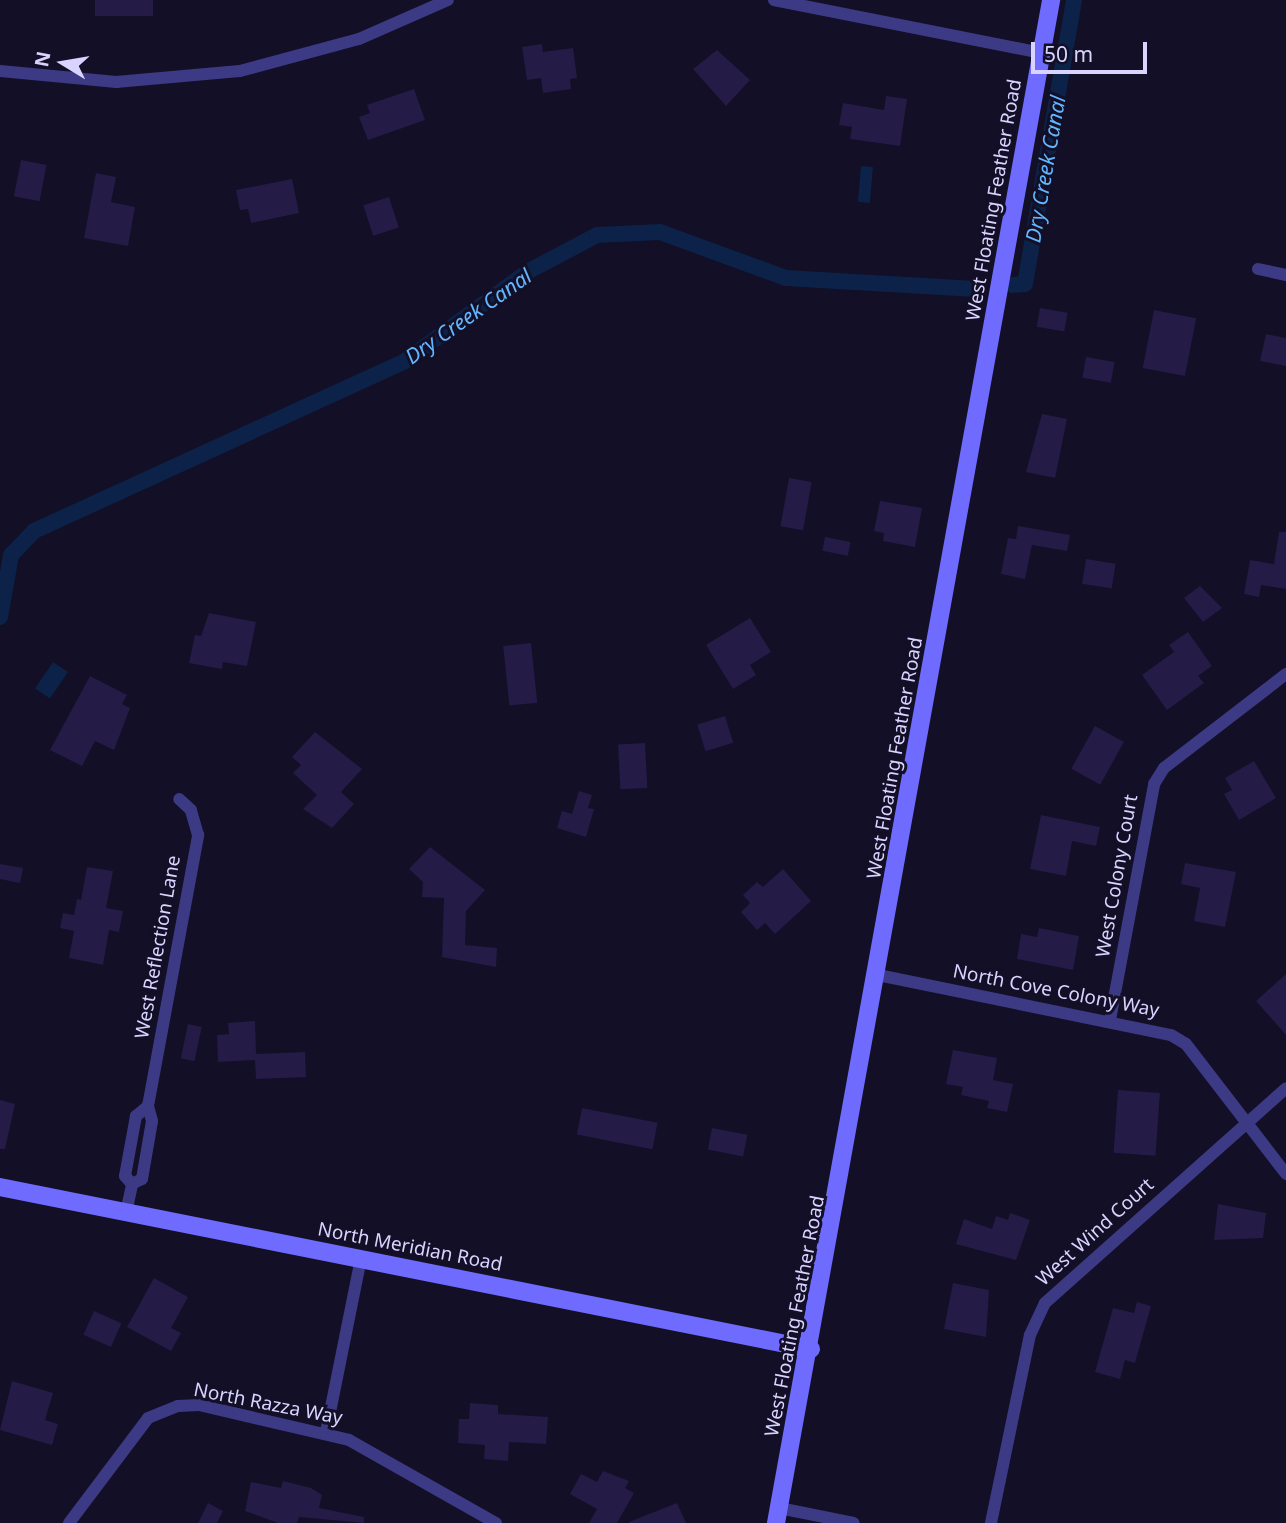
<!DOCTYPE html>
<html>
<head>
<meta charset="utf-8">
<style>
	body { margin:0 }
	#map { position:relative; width:1286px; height:1523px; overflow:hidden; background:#130f26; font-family:"Noto Sans",sans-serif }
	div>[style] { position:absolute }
	.water>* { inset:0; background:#0c2248; transform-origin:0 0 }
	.canal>* { height:16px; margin:-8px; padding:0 8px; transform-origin:8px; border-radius:8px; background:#0c2248 }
	.building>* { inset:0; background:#241b47; transform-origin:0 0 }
	.street>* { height:12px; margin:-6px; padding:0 6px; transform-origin:6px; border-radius:6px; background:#3d3a85 }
	.secondary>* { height:18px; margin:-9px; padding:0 9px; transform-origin:9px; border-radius:9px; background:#6f6bff }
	span { translate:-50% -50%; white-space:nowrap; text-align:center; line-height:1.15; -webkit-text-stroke:6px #130f26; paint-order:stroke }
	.street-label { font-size:19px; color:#d9d4ff }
	.water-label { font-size:21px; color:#62b6ff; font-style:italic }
	.north { position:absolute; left:28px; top:28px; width:70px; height:70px; -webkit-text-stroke:5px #130f26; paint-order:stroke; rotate:281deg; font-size:19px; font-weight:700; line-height:28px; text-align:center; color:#d9d4ff }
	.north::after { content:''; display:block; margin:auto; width:24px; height:32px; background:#d9d4ff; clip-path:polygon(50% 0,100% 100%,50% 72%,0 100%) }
	.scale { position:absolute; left:1031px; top:42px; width:116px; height:32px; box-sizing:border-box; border:4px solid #d9d4ff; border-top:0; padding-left:9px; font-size:21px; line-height:24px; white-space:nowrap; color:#d9d4ff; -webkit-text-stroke:5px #130f26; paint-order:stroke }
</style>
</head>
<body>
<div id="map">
	<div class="water">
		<div style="left:861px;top:166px;width:12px;height:36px;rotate:5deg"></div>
		<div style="left:53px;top:662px;width:18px;height:32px;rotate:34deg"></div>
	</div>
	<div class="canal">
		<div style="left:1013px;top:285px;width:12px;rotate:-5deg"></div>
		<div style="left:1025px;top:284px;width:288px;rotate:-80.2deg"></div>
		<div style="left:0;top:617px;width:63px;rotate:-79.9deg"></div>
		<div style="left:11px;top:555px;width:33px;rotate:-46deg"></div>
		<div style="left:34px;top:531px;width:408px;rotate:-24.6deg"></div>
		<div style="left:405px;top:361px;width:153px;rotate:-36deg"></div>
		<div style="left:529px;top:271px;width:77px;rotate:-27.9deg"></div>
		<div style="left:597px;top:235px;width:63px;rotate:-2.7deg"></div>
		<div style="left:660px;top:232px;width:134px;rotate:20.1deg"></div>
		<div style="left:786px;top:278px;width:190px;rotate:3.3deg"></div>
	</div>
	<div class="building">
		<div style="left:95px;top:0;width:58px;height:16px"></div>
		<div style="clip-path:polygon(542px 44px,543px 52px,573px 48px,577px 78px,570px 79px,571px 89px,543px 93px,541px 78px,527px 80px,522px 47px)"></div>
		<div style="clip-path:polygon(717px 50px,750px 80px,726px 106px,693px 69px)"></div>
		<div style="clip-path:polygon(414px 89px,425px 120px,368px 140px,359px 117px,370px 113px,367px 105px)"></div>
		<div style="clip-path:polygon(886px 96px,907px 99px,900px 146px,850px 139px,852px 127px,839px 125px,843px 103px,884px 110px)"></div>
		<div style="left:21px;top:160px;width:26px;height:37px;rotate:11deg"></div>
		<div style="clip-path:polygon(96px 173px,116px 177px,111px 202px,135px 207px,128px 246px,84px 238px)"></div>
		<div style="clip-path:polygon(292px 179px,299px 213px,251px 223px,248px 209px,240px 210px,236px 190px)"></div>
		<div style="left:389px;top:197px;width:32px;height:27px;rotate:72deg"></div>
		<div style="left:1040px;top:308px;width:28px;height:19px;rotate:10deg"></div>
		<div style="left:1154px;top:310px;width:43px;height:59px;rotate:11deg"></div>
		<div style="clip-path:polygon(1266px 334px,1286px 338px,1286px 366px,1260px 361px)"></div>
		<div style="left:1086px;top:357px;width:29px;height:21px;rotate:10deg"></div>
		<div style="clip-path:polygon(1042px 414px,1067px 419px,1055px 478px,1026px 472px)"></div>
		<div style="left:789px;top:478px;width:23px;height:49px;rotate:10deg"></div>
		<div style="clip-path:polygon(880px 501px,922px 508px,915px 547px,883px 541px,884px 533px,874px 531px)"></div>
		<div style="clip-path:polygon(1018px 526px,1070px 535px,1067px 551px,1032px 545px,1025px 579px,1001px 574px,1008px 538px,1016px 539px)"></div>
		<div style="clip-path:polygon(1279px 532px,1286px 532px,1286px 589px,1261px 585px,1259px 597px,1244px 594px,1250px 560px,1274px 564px)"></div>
		<div style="left:825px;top:537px;width:26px;height:14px;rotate:11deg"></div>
		<div style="left:1086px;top:559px;width:30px;height:25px;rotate:9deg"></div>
		<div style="clip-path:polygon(1200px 586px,1222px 608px,1203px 622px,1184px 598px)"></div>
		<div style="clip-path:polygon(209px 613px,256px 622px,247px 666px,223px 662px,222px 669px,189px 663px,195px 635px,201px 636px)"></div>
		<div style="clip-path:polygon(750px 618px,771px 652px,750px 665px,756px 675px,733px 689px,706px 645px)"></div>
		<div style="clip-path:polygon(1188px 632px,1212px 666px,1198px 676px,1204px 683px,1167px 710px,1142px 675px,1174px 652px,1169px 645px)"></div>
		<div style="left:531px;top:643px;width:60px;height:28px;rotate:84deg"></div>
		<div style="clip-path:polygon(90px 676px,127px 695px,122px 704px,130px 708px,114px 750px,95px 741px,82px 766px,50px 750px)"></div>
		<div style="left:725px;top:716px;width:28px;height:29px;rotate:73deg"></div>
		<div style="left:1095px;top:726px;width:33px;height:49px;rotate:29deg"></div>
		<div style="clip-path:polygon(315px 732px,362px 769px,341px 792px,354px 804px,332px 828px,303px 809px,317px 795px,293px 773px,301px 765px,292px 757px)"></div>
		<div style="left:645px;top:743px;width:45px;height:27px;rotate:87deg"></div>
		<div style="clip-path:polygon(1254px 761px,1276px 798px,1239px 820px,1224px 794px,1232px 790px,1225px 778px)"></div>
		<div style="clip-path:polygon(579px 791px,592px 795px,588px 808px,594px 809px,586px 837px,557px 828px,562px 811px,572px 814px)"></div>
		<div style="clip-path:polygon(1041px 815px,1100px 827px,1096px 846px,1072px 841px,1066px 876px,1030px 869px)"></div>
		<div style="clip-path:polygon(430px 847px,485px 890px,466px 911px,465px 945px,497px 948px,496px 967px,442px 957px,444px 898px,422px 897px,423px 882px,409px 869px)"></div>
		<div style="clip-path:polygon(1185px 863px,1236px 872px,1225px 927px,1194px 921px,1200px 888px,1181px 884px)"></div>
		<div style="clip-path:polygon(0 864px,23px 868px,20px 883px,0 879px)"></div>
		<div style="clip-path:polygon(87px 867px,113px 871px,106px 908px,123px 911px,119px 932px,109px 930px,103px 965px,69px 958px,74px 931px,60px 928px,63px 913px,74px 915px,77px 899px,81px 900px)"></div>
		<div style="clip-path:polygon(783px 869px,811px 901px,775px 934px,765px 923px,757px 930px,741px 912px,750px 903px,743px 895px,757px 882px,763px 887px)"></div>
		<div style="clip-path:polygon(1039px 928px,1079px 936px,1073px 970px,1017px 959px,1021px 934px,1037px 937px)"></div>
		<div style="clip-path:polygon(1286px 974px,1286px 1035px,1256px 1001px)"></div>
		<div style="clip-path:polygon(255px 1021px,256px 1054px,305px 1052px,306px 1077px,256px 1079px,255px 1060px,218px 1062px,217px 1035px,229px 1034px,228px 1023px)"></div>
		<div style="left:188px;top:1024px;width:14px;height:35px;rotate:12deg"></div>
		<div style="clip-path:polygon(953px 1050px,997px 1058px,993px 1080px,1013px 1084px,1007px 1112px,987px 1108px,989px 1101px,961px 1095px,963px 1087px,946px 1084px)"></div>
		<div style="left:1118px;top:1090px;width:42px;height:63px;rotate:4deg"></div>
		<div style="clip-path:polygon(0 1100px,15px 1104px,5px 1149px,0 1149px)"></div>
		<div style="left:582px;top:1108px;width:77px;height:27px;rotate:11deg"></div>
		<div style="left:712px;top:1128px;width:36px;height:22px;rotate:11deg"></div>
		<div style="clip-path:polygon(1218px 1204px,1266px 1213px,1263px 1238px,1214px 1240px)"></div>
		<div style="clip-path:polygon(1010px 1213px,1030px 1220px,1016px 1260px,956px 1244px,964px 1219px,992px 1229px,996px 1216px,1008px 1220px)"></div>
		<div style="clip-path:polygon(154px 1278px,188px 1297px,171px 1328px,181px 1333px,171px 1351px,127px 1327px)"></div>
		<div style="clip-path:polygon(953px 1283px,989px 1290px,986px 1337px,944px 1329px)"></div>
		<div style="clip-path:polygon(1137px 1302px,1151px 1306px,1135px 1363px,1125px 1360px,1120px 1379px,1095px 1372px,1113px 1308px,1134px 1313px)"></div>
		<div style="left:94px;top:1311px;width:30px;height:26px;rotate:24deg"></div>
		<div style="clip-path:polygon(12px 1381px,53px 1393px,45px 1420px,58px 1424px,52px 1445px,0 1430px)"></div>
		<div style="clip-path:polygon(470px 1403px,498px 1405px,498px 1414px,548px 1417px,546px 1444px,509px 1442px,508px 1461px,484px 1459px,485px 1445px,458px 1443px,459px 1419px,469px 1419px)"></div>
		<div style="clip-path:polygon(603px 1471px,629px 1481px,625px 1488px,634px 1493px,617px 1523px,589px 1523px,597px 1509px,570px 1494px,581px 1474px,597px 1482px)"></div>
		<div style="clip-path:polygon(283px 1481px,311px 1488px,322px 1495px,319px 1508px,364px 1517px,364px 1523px,299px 1517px,297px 1523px,278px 1523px,245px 1511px,251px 1482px,281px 1488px)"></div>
		<div style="clip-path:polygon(208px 1503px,223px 1511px,217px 1523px,198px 1523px)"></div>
		<div style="clip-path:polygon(677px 1503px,686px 1523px,629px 1523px,629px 1522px)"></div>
	</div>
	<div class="street">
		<div style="left:774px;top:0;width:272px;rotate:11.2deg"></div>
		<div style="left:0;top:71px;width:117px;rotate:5.4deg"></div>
		<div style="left:116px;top:82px;width:124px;rotate:-5.1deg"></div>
		<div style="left:240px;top:71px;width:123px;rotate:-15.1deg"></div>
		<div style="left:359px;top:39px;width:97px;rotate:-23.7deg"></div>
		<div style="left:1258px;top:269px;width:29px;rotate:12deg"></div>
		<div style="left:878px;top:975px;width:299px;rotate:11.6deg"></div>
		<div style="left:1171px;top:1035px;width:17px;rotate:31deg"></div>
		<div style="left:1186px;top:1044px;width:164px;rotate:52.4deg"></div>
		<div style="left:1110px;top:1020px;width:240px;rotate:-79.4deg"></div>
		<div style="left:1154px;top:784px;width:19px;rotate:-58deg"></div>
		<div style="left:1164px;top:768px;width:154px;rotate:-37.6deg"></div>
		<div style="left:148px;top:1106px;width:16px;rotate:140deg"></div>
		<div style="left:136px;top:1116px;width:61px;rotate:100.4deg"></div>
		<div style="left:125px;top:1176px;width:11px;rotate:49deg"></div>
		<div style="left:132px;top:1184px;width:11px;rotate:-27deg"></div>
		<div style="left:142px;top:1179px;width:59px;rotate:-80.2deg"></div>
		<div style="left:152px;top:1121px;width:16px;rotate:-105deg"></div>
		<div style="left:148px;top:1106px;width:276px;rotate:-79.5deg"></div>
		<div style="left:198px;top:835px;width:26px;rotate:-106deg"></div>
		<div style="left:191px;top:810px;width:16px;rotate:-137deg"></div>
		<div style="left:126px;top:1213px;width:30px;rotate:-78deg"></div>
		<div style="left:326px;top:1432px;width:177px;rotate:-78.6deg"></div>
		<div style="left:779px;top:1508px;width:76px;rotate:11.3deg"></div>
		<div style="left:69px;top:1523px;width:131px;rotate:-53deg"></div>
		<div style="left:148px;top:1418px;width:32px;rotate:-22deg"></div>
		<div style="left:178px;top:1406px;width:21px;rotate:-3deg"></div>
		<div style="left:199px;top:1405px;width:154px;rotate:13.1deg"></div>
		<div style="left:349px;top:1440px;width:169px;rotate:29.5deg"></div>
		<div style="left:991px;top:1523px;width:192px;rotate:-78.3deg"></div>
		<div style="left:1030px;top:1335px;width:35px;rotate:-65deg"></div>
		<div style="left:1045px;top:1303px;width:323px;rotate:-41.7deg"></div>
	</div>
	<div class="secondary">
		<div style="left:0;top:1187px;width:827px;rotate:11.3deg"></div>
		<div style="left:776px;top:1523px;width:1548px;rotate:-79.76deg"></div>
	</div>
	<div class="street-label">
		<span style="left:994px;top:200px;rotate:-80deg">West Floating Feather Road</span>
		<span style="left:895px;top:758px;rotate:-80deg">West Floating Feather Road</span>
		<span style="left:1117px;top:876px;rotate:-80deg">West Colony Court</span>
		<span style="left:158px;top:947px;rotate:-80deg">West Reflection Lane</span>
		<span style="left:1056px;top:991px;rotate:11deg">North Cove Colony Way</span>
		<span style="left:1095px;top:1232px;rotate:-42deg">West Wind Court</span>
		<span style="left:410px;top:1247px;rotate:11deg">North Meridian Road</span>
		<span style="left:795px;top:1316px;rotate:-79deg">West Floating Feather Road</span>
		<span style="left:268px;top:1404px;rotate:11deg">North Razza Way</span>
	</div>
	<div class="water-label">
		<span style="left:1045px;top:169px;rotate:-80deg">Dry Creek Canal</span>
		<span style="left:468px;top:316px;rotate:-35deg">Dry Creek Canal</span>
	</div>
	<div class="north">N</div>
	<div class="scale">50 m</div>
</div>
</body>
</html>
